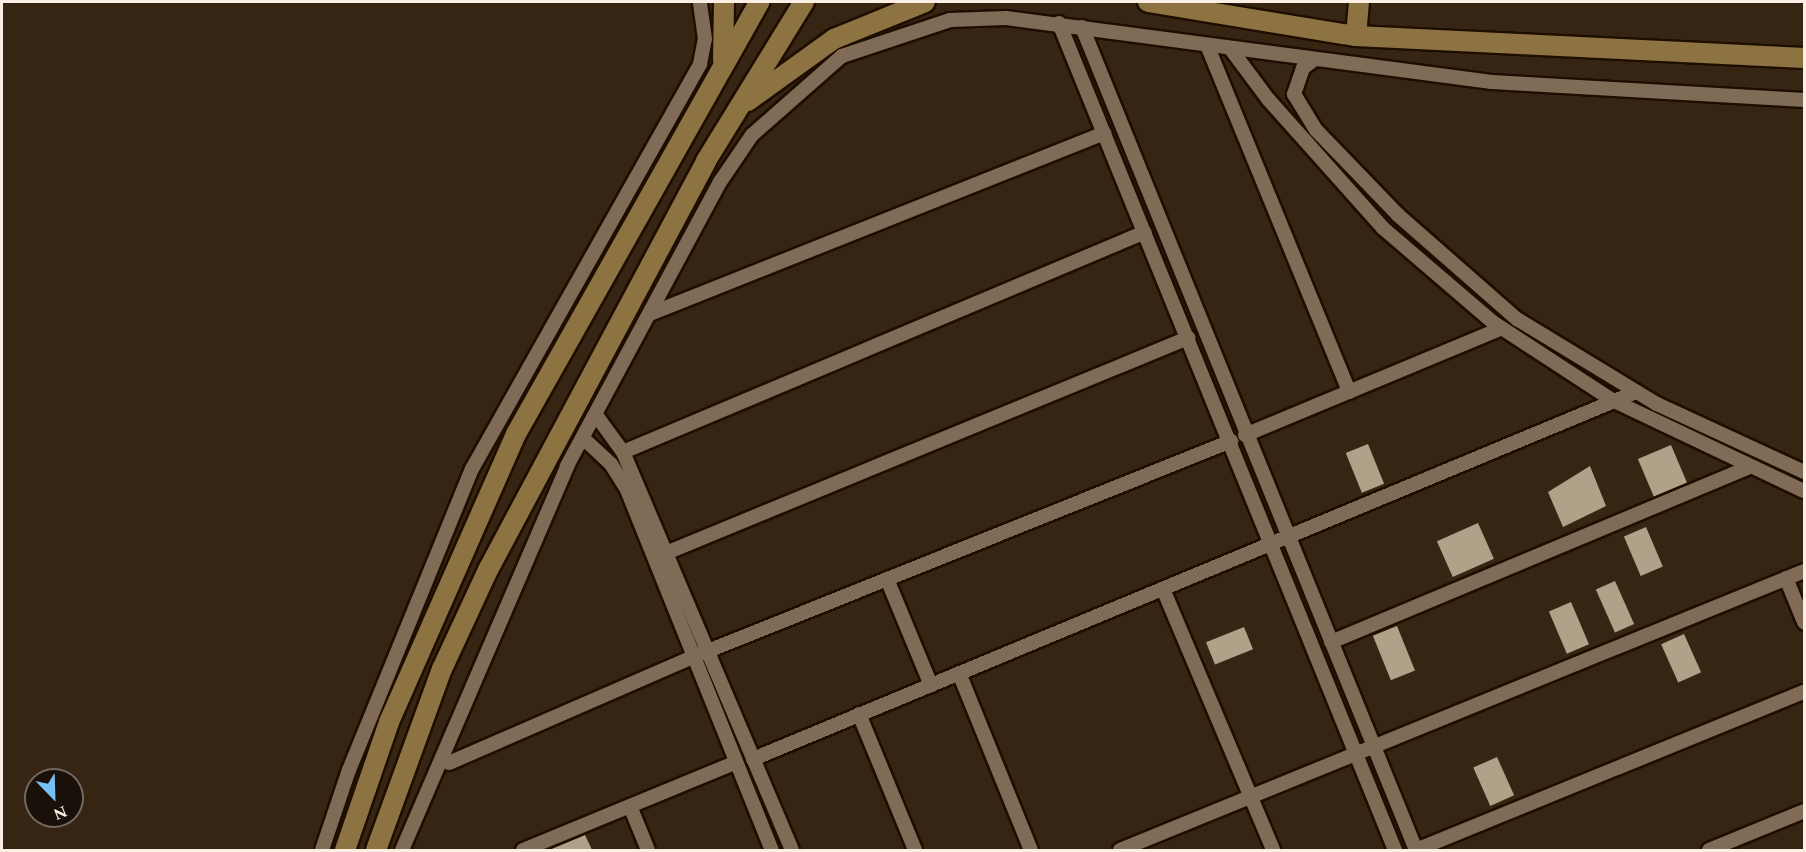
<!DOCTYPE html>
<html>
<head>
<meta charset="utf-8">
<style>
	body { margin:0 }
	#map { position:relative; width:1806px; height:852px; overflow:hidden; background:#372514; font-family:Spectral,serif }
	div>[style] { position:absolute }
	.building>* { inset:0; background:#b2a189; transform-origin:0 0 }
	.roads { filter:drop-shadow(2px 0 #1e0e00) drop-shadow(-2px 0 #1e0e00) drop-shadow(0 2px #1e0e00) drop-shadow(0 -2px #1e0e00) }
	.street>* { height:14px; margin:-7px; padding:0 7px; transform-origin:7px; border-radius:7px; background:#806b57 }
	.secondary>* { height:20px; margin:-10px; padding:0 10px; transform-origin:10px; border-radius:10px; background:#8e7342 }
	span { translate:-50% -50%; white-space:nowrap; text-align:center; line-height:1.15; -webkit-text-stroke:6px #181009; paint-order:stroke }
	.frame { position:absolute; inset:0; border:3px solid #fbefe4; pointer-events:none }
	.north { position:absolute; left:24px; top:768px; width:60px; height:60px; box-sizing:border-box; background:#181009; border:2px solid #736961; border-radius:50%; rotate:157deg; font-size:16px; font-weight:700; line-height:24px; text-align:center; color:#fbefe4 }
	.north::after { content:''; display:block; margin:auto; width:21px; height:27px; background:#76c0f6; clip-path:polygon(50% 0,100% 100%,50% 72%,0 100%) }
</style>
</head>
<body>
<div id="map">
	<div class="building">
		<div style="left:1368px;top:444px;width:43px;height:24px;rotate:68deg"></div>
		<div style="left:1671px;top:445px;width:41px;height:36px;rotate:67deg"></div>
		<div style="clip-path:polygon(1590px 466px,1606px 506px,1563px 527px,1548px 492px)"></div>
		<div style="left:1478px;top:523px;width:39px;height:45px;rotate:66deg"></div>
		<div style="left:1646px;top:527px;width:43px;height:24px;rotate:67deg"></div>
		<div style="left:1615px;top:581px;width:47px;height:21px;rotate:66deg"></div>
		<div style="left:1571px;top:602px;width:46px;height:24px;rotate:67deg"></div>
		<div style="left:1397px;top:626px;width:48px;height:26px;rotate:68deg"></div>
		<div style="left:1244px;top:627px;width:24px;height:41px;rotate:68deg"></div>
		<div style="left:1684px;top:634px;width:42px;height:25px;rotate:66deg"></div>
		<div style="left:1497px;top:757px;width:42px;height:26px;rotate:66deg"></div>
		<div style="clip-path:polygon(585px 835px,592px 850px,549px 850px)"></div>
	</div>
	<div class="roads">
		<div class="street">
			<div style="left:1059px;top:23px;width:893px;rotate:67.89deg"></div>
			<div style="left:1082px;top:27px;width:888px;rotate:67.91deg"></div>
			<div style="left:1207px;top:45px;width:375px;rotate:67.7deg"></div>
			<div style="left:1230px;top:48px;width:64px;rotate:53.3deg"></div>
			<div style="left:1268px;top:99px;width:173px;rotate:48.3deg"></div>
			<div style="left:1383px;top:228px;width:146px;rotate:40.6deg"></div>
			<div style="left:1494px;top:323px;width:141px;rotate:33.1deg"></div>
			<div style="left:1612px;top:400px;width:212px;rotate:25.4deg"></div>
			<div style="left:1315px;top:59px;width:15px;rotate:143deg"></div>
			<div style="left:1303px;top:68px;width:28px;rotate:109deg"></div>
			<div style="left:1294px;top:94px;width:42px;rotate:58.6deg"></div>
			<div style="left:1316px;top:130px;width:118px;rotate:46deg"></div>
			<div style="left:1398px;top:215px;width:158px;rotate:41.2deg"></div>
			<div style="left:1517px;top:319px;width:164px;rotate:31.3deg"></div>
			<div style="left:1657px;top:404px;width:162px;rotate:24.8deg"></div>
			<div style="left:650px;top:314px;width:489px;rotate:-21.7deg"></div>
			<div style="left:596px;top:415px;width:46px;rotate:53.9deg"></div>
			<div style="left:623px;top:452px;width:432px;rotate:67deg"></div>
			<div style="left:1245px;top:435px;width:278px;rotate:-22.6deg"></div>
			<div style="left:583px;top:438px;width:38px;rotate:43deg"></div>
			<div style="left:611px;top:464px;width:31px;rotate:58deg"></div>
			<div style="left:627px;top:490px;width:388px;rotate:68.1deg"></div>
			<div style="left:623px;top:452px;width:566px;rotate:-22.85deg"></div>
			<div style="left:666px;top:553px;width:565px;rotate:-22.39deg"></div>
			<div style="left:1786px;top:578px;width:48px;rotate:67.8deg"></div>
			<div style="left:887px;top:579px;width:115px;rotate:67.5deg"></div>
			<div style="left:1163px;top:589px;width:283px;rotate:67.1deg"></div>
			<div style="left:1331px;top:642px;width:451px;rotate:-22.7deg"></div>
			<div style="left:959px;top:673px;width:191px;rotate:67.9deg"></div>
			<div style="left:859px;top:714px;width:147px;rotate:67.6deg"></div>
			<div style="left:753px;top:759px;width:956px;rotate:-22.57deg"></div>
			<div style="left:449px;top:763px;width:266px;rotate:-23.5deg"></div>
			<div style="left:693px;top:657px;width:580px;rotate:-21.87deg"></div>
			<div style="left:630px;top:806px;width:48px;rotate:67.8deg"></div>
			<div style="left:322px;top:850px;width:84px;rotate:-71.4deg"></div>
			<div style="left:349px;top:770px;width:325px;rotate:-67.8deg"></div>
			<div style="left:472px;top:469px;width:465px;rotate:-60.6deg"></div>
			<div style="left:700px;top:64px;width:25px;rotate:-79deg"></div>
			<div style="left:705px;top:39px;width:37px;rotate:-98deg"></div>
			<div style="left:402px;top:850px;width:418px;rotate:-66.7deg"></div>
			<div style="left:567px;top:466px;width:323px;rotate:-61.7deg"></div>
			<div style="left:720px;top:182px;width:57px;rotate:-55.8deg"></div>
			<div style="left:752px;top:135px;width:120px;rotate:-41.3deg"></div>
			<div style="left:842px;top:56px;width:114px;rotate:-18.4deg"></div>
			<div style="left:950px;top:20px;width:56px;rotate:-2deg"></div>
			<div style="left:1006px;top:18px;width:490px;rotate:7.5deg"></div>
			<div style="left:1492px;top:82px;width:313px;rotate:3.3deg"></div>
			<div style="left:523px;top:850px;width:230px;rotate:-22.4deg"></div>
			<div style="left:1120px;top:850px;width:739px;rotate:-22.19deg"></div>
			<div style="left:1416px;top:850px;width:419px;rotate:-22.2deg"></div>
			<div style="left:1709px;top:850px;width:103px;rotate:-22.3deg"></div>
		</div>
		<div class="secondary">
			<div style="left:1148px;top:2px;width:211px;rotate:9.3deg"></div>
			<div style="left:1356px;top:36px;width:449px;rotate:2.8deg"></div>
			<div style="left:1356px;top:36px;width:34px;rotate:-85deg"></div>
			<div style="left:723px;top:60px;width:58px;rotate:-89deg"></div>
			<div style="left:748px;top:101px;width:106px;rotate:-35.8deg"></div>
			<div style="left:834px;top:39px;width:98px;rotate:-22.1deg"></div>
			<div style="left:345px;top:850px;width:135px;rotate:-71deg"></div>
			<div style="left:389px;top:722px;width:315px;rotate:-66.2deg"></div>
			<div style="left:516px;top:434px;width:496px;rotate:-60.6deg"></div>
			<div style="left:376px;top:850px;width:193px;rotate:-70deg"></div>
			<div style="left:442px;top:669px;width:109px;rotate:-65.1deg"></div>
			<div style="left:488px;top:570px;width:463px;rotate:-61.9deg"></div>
			<div style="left:706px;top:161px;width:187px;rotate:-58.4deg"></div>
		</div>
	</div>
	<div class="frame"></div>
	<div class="north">N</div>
</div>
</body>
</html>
